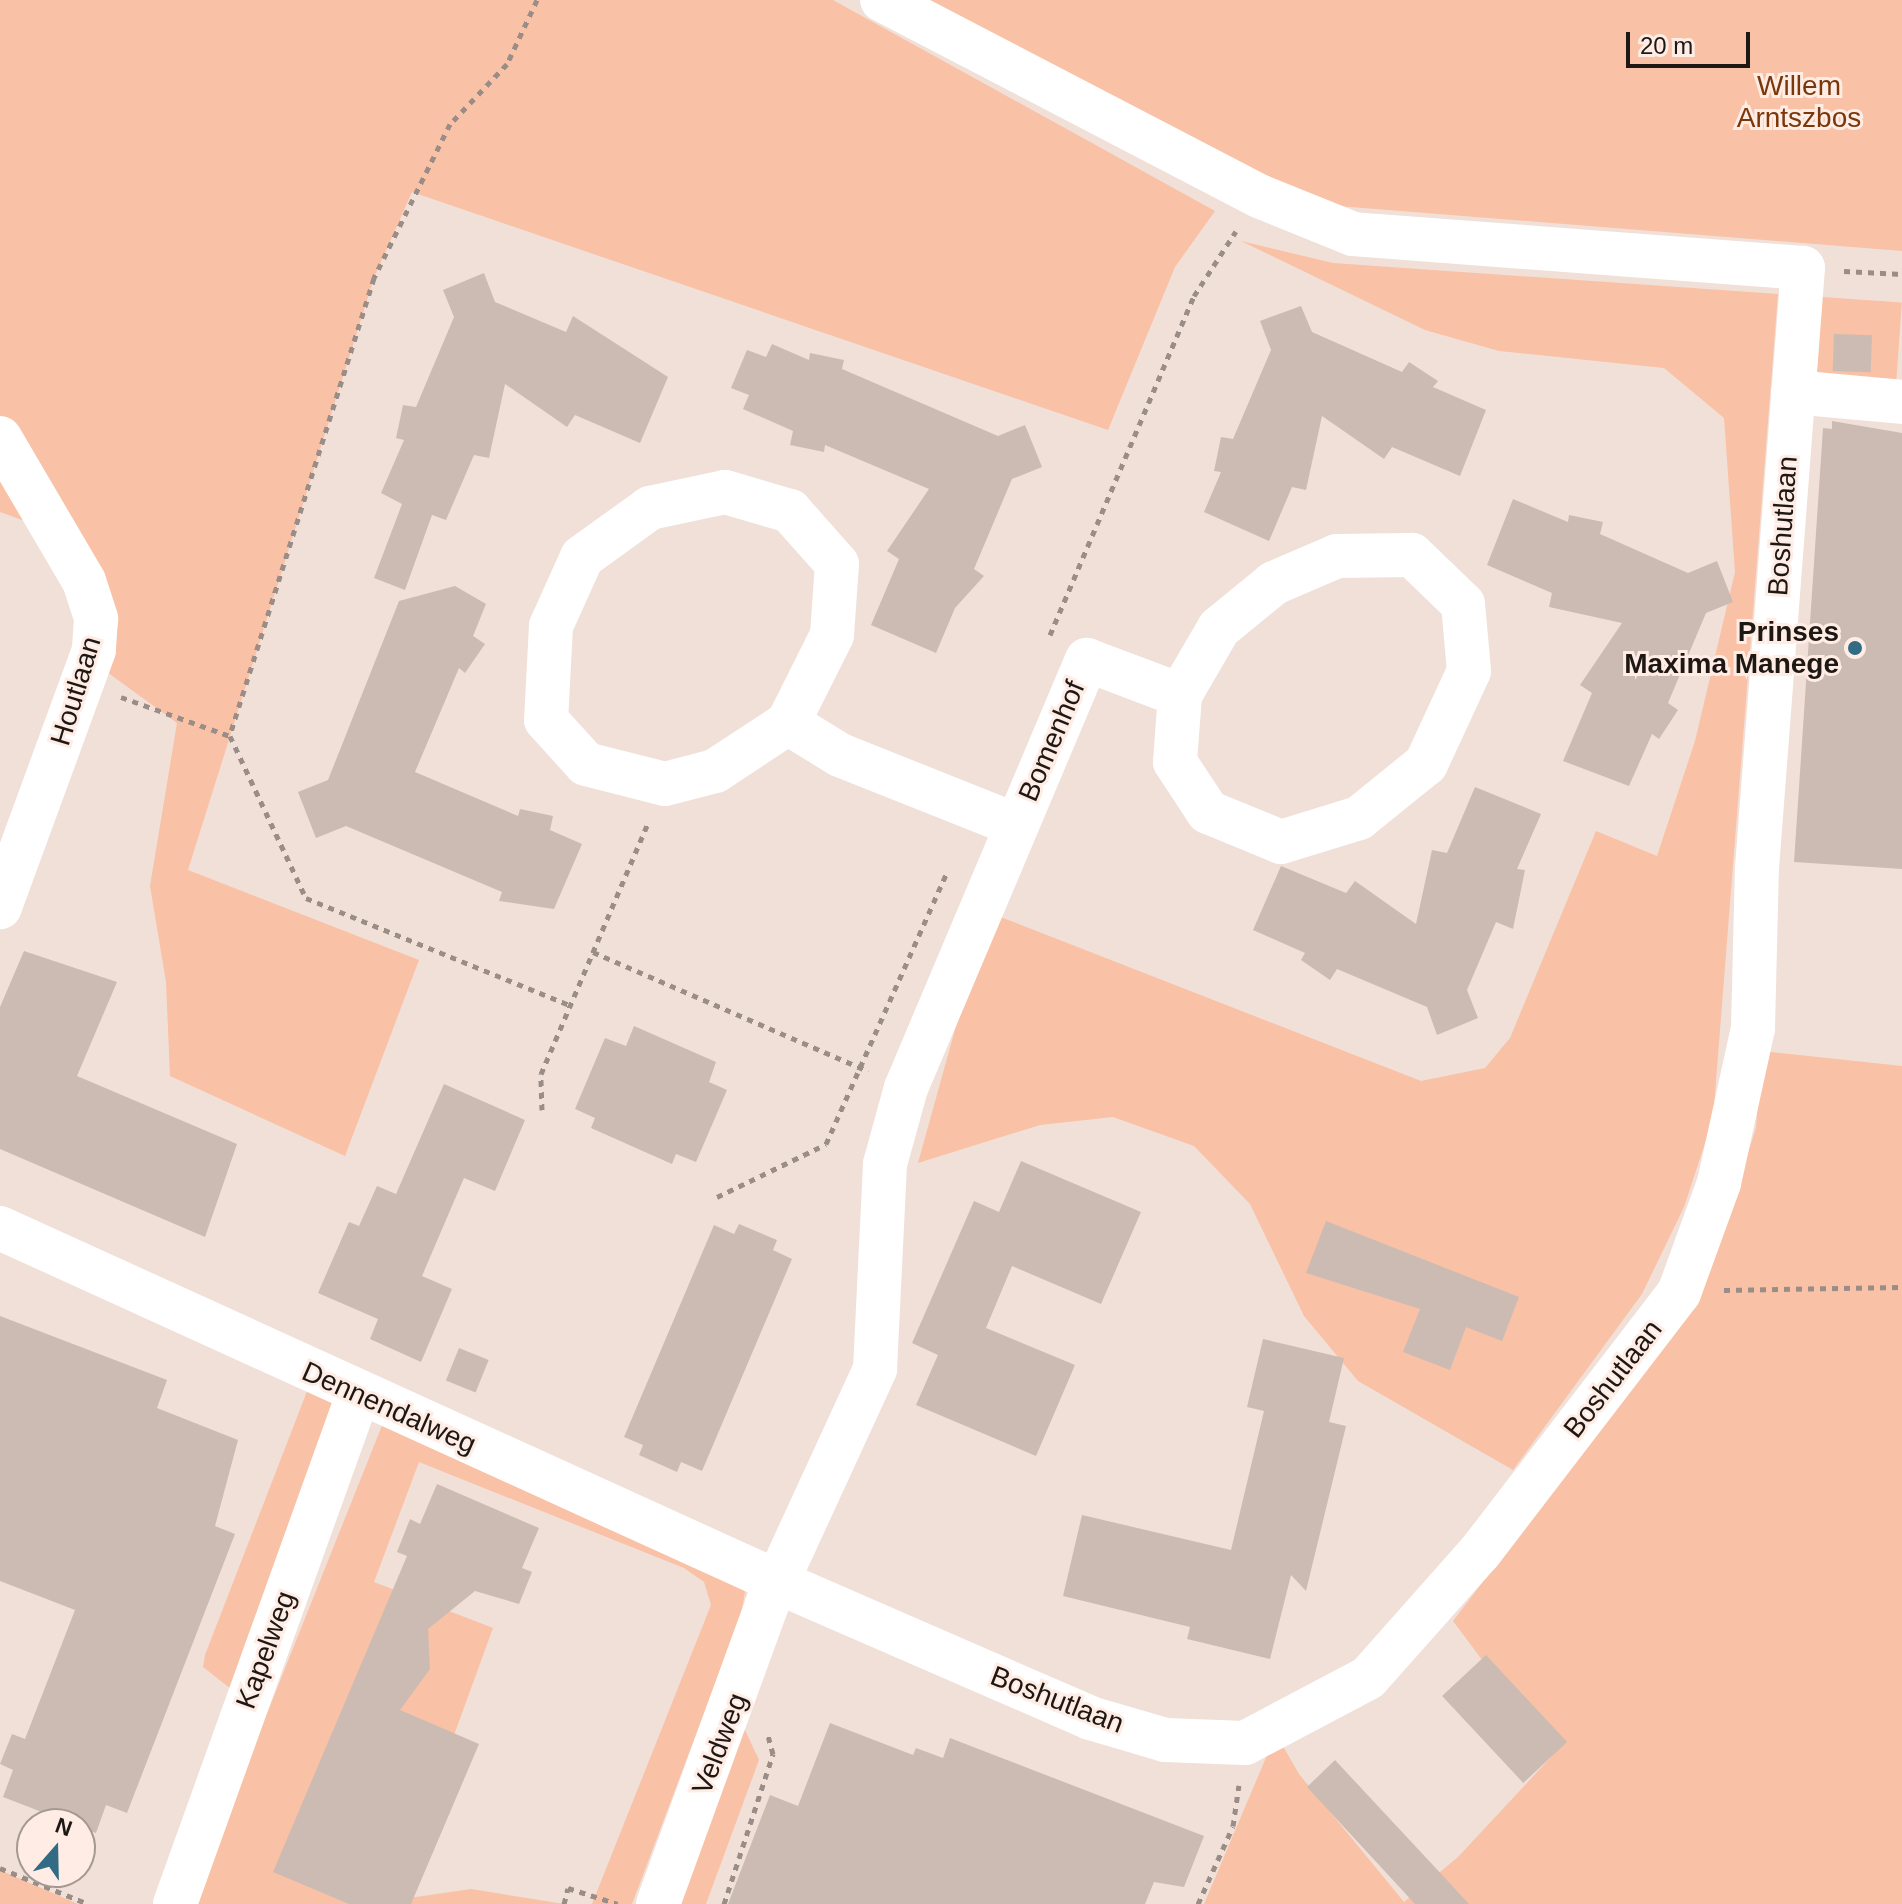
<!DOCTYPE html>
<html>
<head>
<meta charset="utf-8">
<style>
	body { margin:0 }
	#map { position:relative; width:1902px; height:1904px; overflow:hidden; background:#f1e0d8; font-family:Arial,sans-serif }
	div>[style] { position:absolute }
	.green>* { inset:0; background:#f9c1a5; transform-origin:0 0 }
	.building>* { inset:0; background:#ccbbb3; transform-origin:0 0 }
	.path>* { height:5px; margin-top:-2.5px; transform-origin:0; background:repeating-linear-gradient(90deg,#9a8d87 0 6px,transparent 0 12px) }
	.minor>* { height:44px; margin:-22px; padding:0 22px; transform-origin:22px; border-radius:22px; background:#fff }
	.dots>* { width:22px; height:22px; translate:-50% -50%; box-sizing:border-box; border:4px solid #ffede5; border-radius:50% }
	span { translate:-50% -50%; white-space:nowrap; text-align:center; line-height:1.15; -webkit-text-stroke:6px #ffede5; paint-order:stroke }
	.park-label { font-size:28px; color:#7a370a }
	.street-label { font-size:28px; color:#1e1815 }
	.poi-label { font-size:28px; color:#1e1815; font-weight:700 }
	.right { translate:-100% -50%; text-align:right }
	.north { position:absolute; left:16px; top:1808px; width:80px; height:80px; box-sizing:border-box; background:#ffede5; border:2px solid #a59892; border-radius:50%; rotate:20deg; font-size:22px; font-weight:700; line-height:32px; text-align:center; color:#1e1815 }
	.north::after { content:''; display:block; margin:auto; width:28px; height:36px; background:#316b84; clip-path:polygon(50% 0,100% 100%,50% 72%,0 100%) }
	.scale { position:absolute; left:1626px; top:32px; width:124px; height:36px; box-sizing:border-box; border:4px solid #1e1815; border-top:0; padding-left:10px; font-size:24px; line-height:28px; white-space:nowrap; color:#1e1815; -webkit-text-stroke:6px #ffede5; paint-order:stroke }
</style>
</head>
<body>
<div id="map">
	<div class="green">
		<div style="clip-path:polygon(0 0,833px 0,1215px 211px,1175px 267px,1108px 430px,412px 192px,374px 278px,188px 870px,419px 960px,345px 1156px,170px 1076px,166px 982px,150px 886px,177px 723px,85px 656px,87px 624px,44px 528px,0 512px)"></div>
		<div style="clip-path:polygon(920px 0,1902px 0,1902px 251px,1313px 204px)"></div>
		<div style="clip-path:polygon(1241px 241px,1333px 263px,1778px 294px,1713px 1119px,1684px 1207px,1642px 1294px,1513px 1470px,1358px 1381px,1304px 1316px,1250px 1204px,1194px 1146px,1113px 1117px,1040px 1125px,918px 1163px,966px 990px,998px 916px,1421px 1081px,1485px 1068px,1510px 1038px,1596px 831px,1657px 856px,1695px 741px,1735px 572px,1724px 418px,1664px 368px,1499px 351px,1425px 330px)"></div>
		<div style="left:1822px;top:297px;width:80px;height:107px;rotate:4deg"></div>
		<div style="clip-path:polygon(1762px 1051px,1902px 1066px,1902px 1904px,1204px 1904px,1276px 1734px,1299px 1774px,1404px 1902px,1458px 1857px,1553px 1755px,1453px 1621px,1547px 1498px,1725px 1224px,1756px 1128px)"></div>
		<div style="clip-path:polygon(311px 1381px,354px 1399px,240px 1696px,203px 1667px,205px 1655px)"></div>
		<div style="clip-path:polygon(389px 1408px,735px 1571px,745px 1592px,741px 1615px,632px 1904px,592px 1904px,711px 1605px,704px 1582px,684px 1568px,419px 1462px,374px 1582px,493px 1628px,410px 1856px,382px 1902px,471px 1889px,564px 1904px,191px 1904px)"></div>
		<div style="clip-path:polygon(744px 1728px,759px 1760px,706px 1904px,670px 1904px)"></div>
		<div style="clip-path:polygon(0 1870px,78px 1904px,0 1904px)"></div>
	</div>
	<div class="building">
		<div style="clip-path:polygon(484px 273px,495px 302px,566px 332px,573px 316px,668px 377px,640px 443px,575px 415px,567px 427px,505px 384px,489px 458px,474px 455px,446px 520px,432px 515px,405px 590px,374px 578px,402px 504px,381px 493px,404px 440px,396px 438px,403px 405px,416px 407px,454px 317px,443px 290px)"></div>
		<div style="clip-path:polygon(1301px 306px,1312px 332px,1402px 372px,1409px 362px,1438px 381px,1433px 387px,1486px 410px,1460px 476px,1392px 447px,1384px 459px,1322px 416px,1306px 490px,1292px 487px,1269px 541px,1204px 512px,1221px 472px,1214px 471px,1221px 437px,1233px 439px,1271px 350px,1260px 321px)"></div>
		<div style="left:1834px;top:334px;width:38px;height:37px;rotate:2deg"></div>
		<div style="clip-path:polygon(772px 344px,809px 360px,810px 353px,844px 360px,842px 369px,998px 436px,1025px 425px,1042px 467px,1012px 479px,974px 569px,984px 576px,955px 608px,936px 653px,871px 625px,899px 559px,887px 551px,929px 489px,825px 445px,824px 452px,790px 445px,793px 431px,743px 409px,749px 395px,731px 388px,747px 350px,766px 357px)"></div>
		<div style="clip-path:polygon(1832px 421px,1902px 433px,1902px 869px,1794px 862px,1823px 428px,1832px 429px)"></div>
		<div style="clip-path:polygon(1513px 499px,1568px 522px,1569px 515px,1603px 522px,1600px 534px,1688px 573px,1717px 561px,1733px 602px,1706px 613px,1668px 703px,1678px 710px,1659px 739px,1652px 734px,1629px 786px,1563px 761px,1592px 693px,1580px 685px,1622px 623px,1549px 607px,1552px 593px,1487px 565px)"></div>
		<div style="clip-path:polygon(455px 586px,486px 604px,473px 636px,485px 644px,465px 673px,459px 668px,415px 772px,518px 816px,520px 809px,553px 816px,550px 830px,582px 844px,554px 909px,499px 901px,502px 892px,346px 826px,316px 838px,298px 792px,328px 780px,399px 601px)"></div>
		<div style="clip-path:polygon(1475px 787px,1541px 814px,1517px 869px,1525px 870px,1513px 929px,1496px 922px,1467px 990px,1478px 1018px,1437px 1035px,1427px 1007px,1337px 969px,1330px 980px,1301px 960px,1305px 953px,1253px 930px,1281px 866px,1346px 893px,1355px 881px,1416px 924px,1432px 850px,1447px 853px)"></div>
		<div style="clip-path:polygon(24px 951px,117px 982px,77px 1076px,237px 1144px,205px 1237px,0 1149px,0 1007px)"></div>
		<div style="clip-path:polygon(634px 1026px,716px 1062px,709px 1082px,727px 1090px,696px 1162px,676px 1154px,672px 1164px,591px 1128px,595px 1118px,575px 1109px,605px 1038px,626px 1046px)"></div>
		<div style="clip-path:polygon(444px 1084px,525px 1120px,495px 1191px,464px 1178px,422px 1276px,452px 1289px,421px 1362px,370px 1339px,378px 1319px,318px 1293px,349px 1222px,359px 1226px,377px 1186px,396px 1194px)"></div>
		<div style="clip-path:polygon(1021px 1161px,1141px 1212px,1101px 1304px,1012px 1266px,986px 1328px,1075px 1365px,1036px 1456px,916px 1405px,938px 1355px,912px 1343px,974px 1201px,999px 1212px)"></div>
		<div style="clip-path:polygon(1326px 1221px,1519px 1297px,1502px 1341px,1466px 1327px,1450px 1370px,1403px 1352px,1420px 1309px,1306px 1273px)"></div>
		<div style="clip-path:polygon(739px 1224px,777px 1240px,773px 1250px,792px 1259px,702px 1471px,681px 1462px,677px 1472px,639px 1455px,643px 1445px,624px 1437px,714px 1225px,734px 1234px)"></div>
		<div style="clip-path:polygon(0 1316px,167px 1380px,157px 1408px,238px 1440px,215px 1526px,235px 1534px,127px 1813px,106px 1805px,96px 1833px,3px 1797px,13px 1770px,0 1764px,12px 1734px,25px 1739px,75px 1610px,0 1581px)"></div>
		<div style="clip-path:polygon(1263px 1339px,1344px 1358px,1329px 1422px,1346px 1426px,1306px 1591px,1291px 1575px,1270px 1659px,1187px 1639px,1190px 1627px,1063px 1596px,1082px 1515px,1231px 1550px,1264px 1411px,1247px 1407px)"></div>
		<div style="left:459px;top:1348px;width:32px;height:35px;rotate:22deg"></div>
		<div style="clip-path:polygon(437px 1484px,539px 1528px,522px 1568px,532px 1572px,519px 1604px,475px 1591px,428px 1629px,430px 1669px,400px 1710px,479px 1744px,411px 1904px,349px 1904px,273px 1872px,407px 1556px,397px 1552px,410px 1519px,420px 1524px)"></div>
		<div style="left:1486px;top:1655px;width:119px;height:60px;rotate:47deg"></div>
		<div style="clip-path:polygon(830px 1723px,913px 1755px,916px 1748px,943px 1758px,950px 1738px,1204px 1836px,1184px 1887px,1154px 1882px,1145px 1904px,728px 1904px,770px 1795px,798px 1806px)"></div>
		<div style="clip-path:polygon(1335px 1760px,1431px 1863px,1469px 1904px,1415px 1904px,1307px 1787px)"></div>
	</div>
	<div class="path">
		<div style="left:537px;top:0;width:71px;rotate:115.1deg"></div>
		<div style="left:507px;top:64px;width:83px;rotate:133.5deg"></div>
		<div style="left:450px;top:124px;width:172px;rotate:116.3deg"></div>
		<div style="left:374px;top:278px;width:480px;rotate:107.5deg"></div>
		<div style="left:230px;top:736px;width:179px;rotate:64.9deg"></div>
		<div style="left:306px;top:898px;width:285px;rotate:22.1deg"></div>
		<div style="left:1844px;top:271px;width:58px;rotate:3deg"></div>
		<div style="left:1050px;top:635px;width:368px;rotate:-67deg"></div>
		<div style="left:1194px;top:296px;width:77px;rotate:-57.1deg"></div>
		<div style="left:121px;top:697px;width:116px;rotate:19.7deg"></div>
		<div style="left:593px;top:952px;width:300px;rotate:23.4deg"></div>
		<div style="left:542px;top:1110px;width:36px;rotate:-92deg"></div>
		<div style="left:541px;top:1074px;width:275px;rotate:-66.9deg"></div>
		<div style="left:717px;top:1197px;width:121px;rotate:-25.9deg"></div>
		<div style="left:826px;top:1144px;width:298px;rotate:-66deg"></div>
		<div style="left:1724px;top:1290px;width:178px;rotate:-1deg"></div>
		<div style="left:0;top:1868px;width:95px;rotate:22.2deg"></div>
		<div style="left:564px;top:1904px;width:16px;rotate:-76deg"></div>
		<div style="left:568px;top:1888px;width:52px;rotate:17.7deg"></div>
		<div style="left:724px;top:1904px;width:158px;rotate:-71.9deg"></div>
		<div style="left:773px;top:1754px;width:23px;rotate:-105deg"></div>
		<div style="left:1198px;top:1904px;width:85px;rotate:-65.8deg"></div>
		<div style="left:1233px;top:1826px;width:41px;rotate:-81.7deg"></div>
	</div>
	<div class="minor">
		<div style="left:1793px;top:392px;width:109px;rotate:5.2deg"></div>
		<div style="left:0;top:438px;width:166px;rotate:59.6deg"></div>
		<div style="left:84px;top:581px;width:40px;rotate:72deg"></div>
		<div style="left:96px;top:619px;width:31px;rotate:94deg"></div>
		<div style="left:94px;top:650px;width:274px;rotate:110.1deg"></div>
		<div style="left:788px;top:723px;width:98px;rotate:-63.4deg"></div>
		<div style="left:832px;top:635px;width:71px;rotate:-86deg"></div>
		<div style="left:837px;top:564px;width:71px;rotate:-131.6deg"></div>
		<div style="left:790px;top:511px;width:68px;rotate:-163.7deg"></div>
		<div style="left:725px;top:492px;width:77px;rotate:168deg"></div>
		<div style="left:650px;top:508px;width:84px;rotate:144.2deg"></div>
		<div style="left:582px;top:557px;width:76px;rotate:114.2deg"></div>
		<div style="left:551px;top:626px;width:94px;rotate:93deg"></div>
		<div style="left:546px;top:720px;width:59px;rotate:47.7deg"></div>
		<div style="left:586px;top:764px;width:81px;rotate:14.2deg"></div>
		<div style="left:665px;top:784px;width:52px;rotate:-14.6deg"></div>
		<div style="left:715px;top:771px;width:87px;rotate:-33.3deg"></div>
		<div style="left:788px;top:723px;width:61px;rotate:31.6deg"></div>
		<div style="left:840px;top:755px;width:189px;rotate:21.7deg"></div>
		<div style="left:0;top:1228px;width:857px;rotate:24.47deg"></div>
		<div style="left:780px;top:1583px;width:338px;rotate:23.5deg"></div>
		<div style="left:1090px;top:1718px;width:78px;rotate:16.3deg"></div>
		<div style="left:1165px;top:1740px;width:80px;rotate:2.1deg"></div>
		<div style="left:1245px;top:1743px;width:139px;rotate:-27.9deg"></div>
		<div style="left:1368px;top:1678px;width:169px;rotate:-48.4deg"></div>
		<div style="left:1480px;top:1552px;width:327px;rotate:-52.5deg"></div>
		<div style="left:1679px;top:1293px;width:117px;rotate:-70deg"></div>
		<div style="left:1719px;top:1183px;width:159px;rotate:-77.6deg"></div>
		<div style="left:1753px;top:1028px;width:160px;rotate:-88.6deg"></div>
		<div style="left:1757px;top:868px;width:602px;rotate:-85.62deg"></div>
		<div style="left:1803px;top:268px;width:451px;rotate:-175.7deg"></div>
		<div style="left:1353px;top:234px;width:101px;rotate:-158deg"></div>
		<div style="left:1259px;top:196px;width:425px;rotate:-152.5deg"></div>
		<div style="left:175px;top:1904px;width:541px;rotate:-70.23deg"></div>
		<div style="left:658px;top:1904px;width:319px;rotate:-70deg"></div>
		<div style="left:767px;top:1604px;width:259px;rotate:-65.3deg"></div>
		<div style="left:875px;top:1369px;width:205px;rotate:-87.2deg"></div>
		<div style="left:885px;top:1164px;width:79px;rotate:-74.6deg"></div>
		<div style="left:906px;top:1088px;width:465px;rotate:-67.1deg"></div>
		<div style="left:1087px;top:660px;width:99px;rotate:20.6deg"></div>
		<div style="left:1180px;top:695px;width:67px;rotate:94.3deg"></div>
		<div style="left:1175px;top:762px;width:60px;rotate:56.6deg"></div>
		<div style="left:1208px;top:812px;width:79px;rotate:22.3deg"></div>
		<div style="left:1281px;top:842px;width:82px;rotate:-17.1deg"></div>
		<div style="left:1359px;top:818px;width:86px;rotate:-38.9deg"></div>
		<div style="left:1426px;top:764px;width:102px;rotate:-65.2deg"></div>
		<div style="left:1469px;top:671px;width:67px;rotate:-95.1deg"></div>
		<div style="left:1463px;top:604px;width:71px;rotate:-136.1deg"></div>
		<div style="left:1412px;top:555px;width:75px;rotate:179.2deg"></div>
		<div style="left:1337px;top:556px;width:69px;rotate:156.8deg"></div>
		<div style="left:1274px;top:583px;width:71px;rotate:140.7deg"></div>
		<div style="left:1219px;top:628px;width:78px;rotate:120.2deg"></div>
	</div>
	<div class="dots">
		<div style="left:1855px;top:648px;background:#316b84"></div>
	</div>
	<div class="park-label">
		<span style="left:1799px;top:102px">Willem<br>Arntszbos</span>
	</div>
	<div class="street-label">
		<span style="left:1783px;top:526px;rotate:-86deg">Boshutlaan</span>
		<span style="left:76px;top:691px;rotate:-73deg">Houtlaan</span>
		<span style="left:1052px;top:741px;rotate:-67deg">Bomenhof</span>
		<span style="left:1613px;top:1379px;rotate:-52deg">Boshutlaan</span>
		<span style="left:389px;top:1408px;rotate:24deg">Dennendalweg</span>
		<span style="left:266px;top:1650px;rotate:-70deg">Kapelweg</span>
		<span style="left:1057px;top:1700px;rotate:21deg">Boshutlaan</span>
		<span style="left:720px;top:1744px;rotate:-69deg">Veldweg</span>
	</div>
	<div class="poi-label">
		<span class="right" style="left:1839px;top:648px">Prinses<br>Maxima Manege</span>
	</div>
	<div class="north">N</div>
	<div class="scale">20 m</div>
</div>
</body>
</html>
